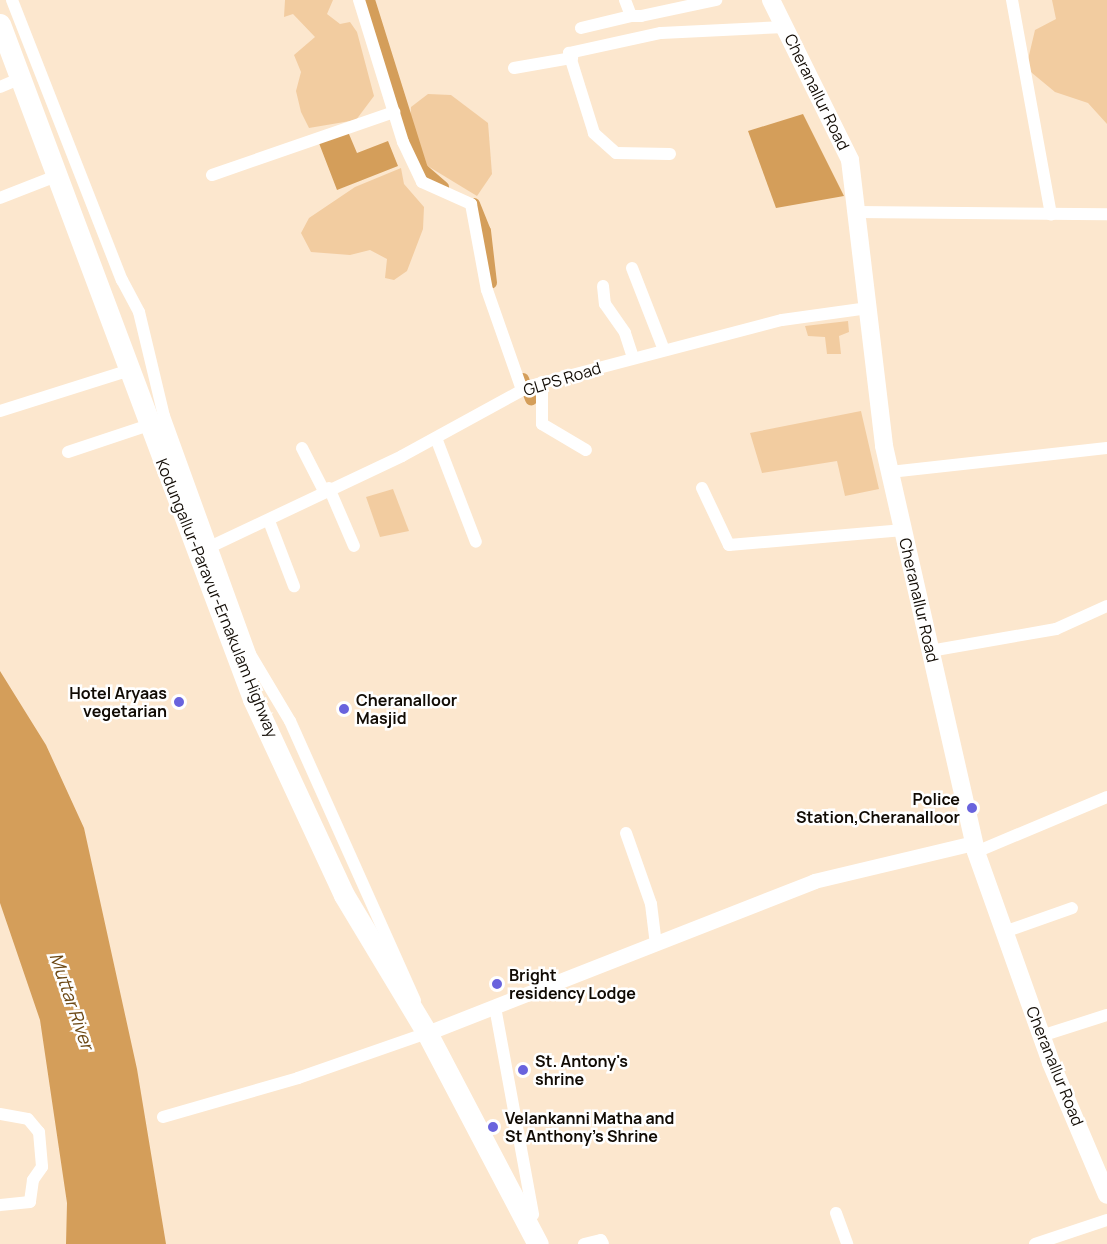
<!DOCTYPE html>
<html>
<head>
<meta charset="utf-8">
<style>
	body { margin:0 }
	#map { position:relative; width:1107px; height:1244px; overflow:hidden; background:#fce7ce; font-family:Manrope,sans-serif }
	div>[style] { position:absolute }
	.green>* { inset:0; background:#f2cca0 }
	.water>* { inset:0; background:#d49e5a }
	.canal>* { height:12px; margin:-6px; padding:0 6px; transform-origin:6px; border-radius:6px; background:#d49e5a }
	.minor>* { height:12px; margin:-6px; padding:0 6px; transform-origin:6px; border-radius:6px; background:#fff }
	.tertiary>* { height:15px; margin:-7.5px; padding:0 7.5px; transform-origin:7.5px; border-radius:7.5px; background:#fff }
	.secondary>* { height:18px; margin:-9px; padding:0 9px; transform-origin:9px; border-radius:9px; background:#fff }
	.trunk>* { height:21px; margin:-10.5px; padding:0 10.5px; transform-origin:10.5px; border-radius:10.5px; background:#fff }
	.dots>* { width:16px; height:16px; translate:-50% -50%; box-sizing:border-box; border:3px solid #fff; border-radius:50% }
	span { translate:-50% -50%; white-space:nowrap; text-align:center; line-height:1.15; -webkit-text-stroke:5px #fff; paint-order:stroke }
	.street-label { font-size:16px; color:#110b04 }
	.poi-label { font-size:16px; color:#110b04; font-weight:700 }
	.right { translate:-100% -50%; text-align:right }
	.left { translate:0 -50%; text-align:left }
	.water-label { font-size:18px; color:#6c4814; font-style:italic }
</style>
</head>
<body>
<div id="map">
	<div class="green">
		<div style="clip-path:polygon(285px 0,333px 0,327px 14px,340px 24px,350px 22px,357px 32px,374px 96px,356px 120px,309px 128px,301px 112px,296px 91px,301px 72px,294px 55px,315px 37px,293px 14px,284px 17px)"></div>
		<div style="clip-path:polygon(1052px 0,1107px 0,1107px 124px,1088px 103px,1055px 92px,1026px 68px,1035px 30px,1056px 19px)"></div>
		<div style="clip-path:polygon(428px 94px,451px 95px,488px 123px,492px 174px,477px 196px,426px 165px,410px 133px,411px 107px)"></div>
		<div style="clip-path:polygon(401px 168px,404px 184px,424px 207px,423px 229px,407px 271px,394px 280px,385px 278px,387px 259px,370px 250px,350px 255px,311px 252px,301px 233px,309px 218px,355px 187px)"></div>
		<div style="clip-path:polygon(848px 321px,849px 332px,839px 336px,841px 354px,827px 354px,825px 337px,808px 336px,805px 326px)"></div>
		<div style="clip-path:polygon(861px 411px,879px 489px,845px 496px,837px 461px,762px 473px,750px 433px)"></div>
		<div style="clip-path:polygon(393px 489px,409px 531px,380px 537px,366px 497px)"></div>
	</div>
	<div class="water">
		<div style="clip-path:polygon(803px 114px,844px 196px,776px 208px,748px 131px)"></div>
		<div style="clip-path:polygon(346px 127px,357px 153px,388px 141px,398px 166px,337px 190px,317px 138px)"></div>
		<div style="clip-path:polygon(0 671px,46px 745px,84px 828px,137px 1069px,166px 1244px,66px 1244px,67px 1203px,40px 1020px,0 903px)"></div>
	</div>
	<div class="canal">
		<div style="left:369px;top:0;width:177px;rotate:72.6deg"></div>
		<div style="left:422px;top:169px;width:28px;rotate:41deg"></div>
		<div style="left:474px;top:204px;width:29px;rotate:68deg"></div>
		<div style="left:485px;top:231px;width:52px;rotate:83.4deg"></div>
		<div style="left:523px;top:379px;width:22px;rotate:68deg"></div>
	</div>
	<div class="minor">
		<div style="left:12px;top:0;width:301px;rotate:68.6deg"></div>
		<div style="left:122px;top:280px;width:36px;rotate:62deg"></div>
		<div style="left:139px;top:312px;width:107px;rotate:76.5deg"></div>
		<div style="left:164px;top:416px;width:253px;rotate:70.1deg"></div>
		<div style="left:250px;top:654px;width:78px;rotate:59.2deg"></div>
		<div style="left:290px;top:721px;width:306px;rotate:65.9deg"></div>
		<div style="left:359px;top:0;width:149px;rotate:72.8deg"></div>
		<div style="left:403px;top:142px;width:44px;rotate:64.6deg"></div>
		<div style="left:422px;top:182px;width:54px;rotate:24.2deg"></div>
		<div style="left:471px;top:204px;width:87px;rotate:79.5deg"></div>
		<div style="left:487px;top:290px;width:106px;rotate:70.7deg"></div>
		<div style="left:625px;top:0;width:17px;rotate:69deg"></div>
		<div style="left:631px;top:16px;width:10px"></div>
		<div style="left:641px;top:16px;width:77px;rotate:-12deg"></div>
		<div style="left:1012px;top:0;width:218px;rotate:79.7deg"></div>
		<div style="left:581px;top:28px;width:51px;rotate:-13.5deg"></div>
		<div style="left:514px;top:68px;width:59px;rotate:-9.8deg"></div>
		<div style="left:0;top:87px;width:23px;rotate:-23deg"></div>
		<div style="left:670px;top:154px;width:54px;rotate:-178.9deg"></div>
		<div style="left:616px;top:153px;width:30px;rotate:-138deg"></div>
		<div style="left:594px;top:133px;width:84px;rotate:-107.4deg"></div>
		<div style="left:569px;top:53px;width:94px;rotate:-12.3deg"></div>
		<div style="left:661px;top:33px;width:124px;rotate:-2.8deg"></div>
		<div style="left:212px;top:175px;width:193px;rotate:-19.1deg"></div>
		<div style="left:0;top:198px;width:60px;rotate:-21.4deg"></div>
		<div style="left:856px;top:212px;width:251px;rotate:0.5deg"></div>
		<div style="left:632px;top:268px;width:88px;rotate:68.7deg"></div>
		<div style="left:603px;top:286px;width:18px;rotate:84deg"></div>
		<div style="left:605px;top:304px;width:35px;rotate:55deg"></div>
		<div style="left:625px;top:333px;width:26px;rotate:72deg"></div>
		<div style="left:542px;top:382px;width:42px;rotate:90deg"></div>
		<div style="left:542px;top:424px;width:51px;rotate:30.6deg"></div>
		<div style="left:0;top:411px;width:133px;rotate:-17.5deg"></div>
		<div style="left:436px;top:438px;width:111px;rotate:69deg"></div>
		<div style="left:302px;top:448px;width:48px;rotate:62.9deg"></div>
		<div style="left:68px;top:452px;width:85px;rotate:-18.4deg"></div>
		<div style="left:890px;top:472px;width:218px;rotate:-6.3deg"></div>
		<div style="left:329px;top:488px;width:63px;rotate:66.7deg"></div>
		<div style="left:702px;top:488px;width:63px;rotate:64.7deg"></div>
		<div style="left:729px;top:545px;width:175px;rotate:-4.9deg"></div>
		<div style="left:269px;top:521px;width:70px;rotate:69deg"></div>
		<div style="left:214px;top:545px;width:208px;rotate:-25.3deg"></div>
		<div style="left:402px;top:456px;width:146px;rotate:-28.7deg"></div>
		<div style="left:530px;top:386px;width:260px;rotate:-14.7deg"></div>
		<div style="left:782px;top:320px;width:87px;rotate:-7.9deg"></div>
		<div style="left:930px;top:651px;width:128px;rotate:-9.9deg"></div>
		<div style="left:1056px;top:629px;width:56px;rotate:-24.3deg"></div>
		<div style="left:626px;top:833px;width:75px;rotate:70.6deg"></div>
		<div style="left:651px;top:904px;width:38px;rotate:83deg"></div>
		<div style="left:976px;top:852px;width:142px;rotate:-22.8deg"></div>
		<div style="left:1004px;top:932px;width:72px;rotate:-19.4deg"></div>
		<div style="left:495px;top:1007px;width:211px;rotate:79.6deg"></div>
		<div style="left:1041px;top:1036px;width:69px;rotate:-17.7deg"></div>
		<div style="left:0;top:1114px;width:28px;rotate:10deg"></div>
		<div style="left:28px;top:1119px;width:17px;rotate:50deg"></div>
		<div style="left:39px;top:1132px;width:35px;rotate:85deg"></div>
		<div style="left:42px;top:1167px;width:16px;rotate:125deg"></div>
		<div style="left:33px;top:1180px;width:22px;rotate:98deg"></div>
		<div style="left:30px;top:1202px;width:30px;rotate:174deg"></div>
		<div style="left:163px;top:1117px;width:141px;rotate:-16.1deg"></div>
		<div style="left:298px;top:1078px;width:137px;rotate:-19.2deg"></div>
		<div style="left:427px;top:1033px;width:6px;rotate:-108deg"></div>
		<div style="left:836px;top:1213px;width:33px;rotate:70deg"></div>
		<div style="left:584px;top:1244px;width:17px;rotate:-13deg"></div>
		<div style="left:601px;top:1240px;width:4px;rotate:63deg"></div>
		<div style="left:1035px;top:1244px;width:76px;rotate:-18.4deg"></div>
	</div>
	<div class="tertiary">
		<div style="left:427px;top:1033px;width:416px;rotate:-21.4deg"></div>
		<div style="left:814px;top:881px;width:164px;rotate:-13.4deg"></div>
	</div>
	<div class="secondary">
		<div style="left:771px;top:0;width:178px;rotate:63.7deg"></div>
		<div style="left:850px;top:160px;width:288px;rotate:83.2deg"></div>
		<div style="left:884px;top:446px;width:416px;rotate:77.2deg"></div>
		<div style="left:976px;top:852px;width:224px;rotate:70.4deg"></div>
		<div style="left:1051px;top:1063px;width:143px;rotate:67deg"></div>
	</div>
	<div class="trunk">
		<div style="left:0;top:24px;width:721px;rotate:69.45deg"></div>
		<div style="left:253px;top:699px;width:216px;rotate:65.1deg"></div>
		<div style="left:344px;top:895px;width:161px;rotate:59deg"></div>
		<div style="left:427px;top:1033px;width:238px;rotate:62.3deg"></div>
	</div>
	<div class="dots">
		<div style="left:179px;top:702px;background:#6963dd"></div>
		<div style="left:344px;top:709px;background:#6963dd"></div>
		<div style="left:972px;top:808px;background:#6963dd"></div>
		<div style="left:497px;top:984px;background:#6963dd"></div>
		<div style="left:523px;top:1070px;background:#6963dd"></div>
		<div style="left:493px;top:1127px;background:#6963dd"></div>
	</div>
	<div class="street-label">
		<span style="left:817px;top:92px;rotate:64deg">Cheranallur Road</span>
		<span style="left:562px;top:379px;rotate:-17deg">GLPS Road</span>
		<span style="left:217px;top:598px;rotate:68deg">Kodungallur-Paravur-Ernakulam Highway</span>
		<span style="left:919px;top:600px;rotate:77deg">Cheranallur Road</span>
		<span style="left:1055px;top:1066px;rotate:68deg">Cheranallur Road</span>
	</div>
	<div class="poi-label">
		<span class="right" style="left:167px;top:702px">Hotel Aryaas<br>vegetarian</span>
		<span class="left" style="left:356px;top:709px">Cheranalloor<br>Masjid</span>
		<span class="right" style="left:960px;top:808px">Police<br>Station,Cheranalloor</span>
		<span class="left" style="left:509px;top:984px">Bright<br>residency Lodge</span>
		<span class="left" style="left:535px;top:1070px">St. Antony's<br>shrine</span>
		<span class="left" style="left:505px;top:1127px">Velankanni Matha and<br>St Anthony's Shrine</span>
	</div>
	<div class="water-label">
		<span style="left:72px;top:1001px;rotate:71deg">Muttar River</span>
	</div>
</div>
</body>
</html>
